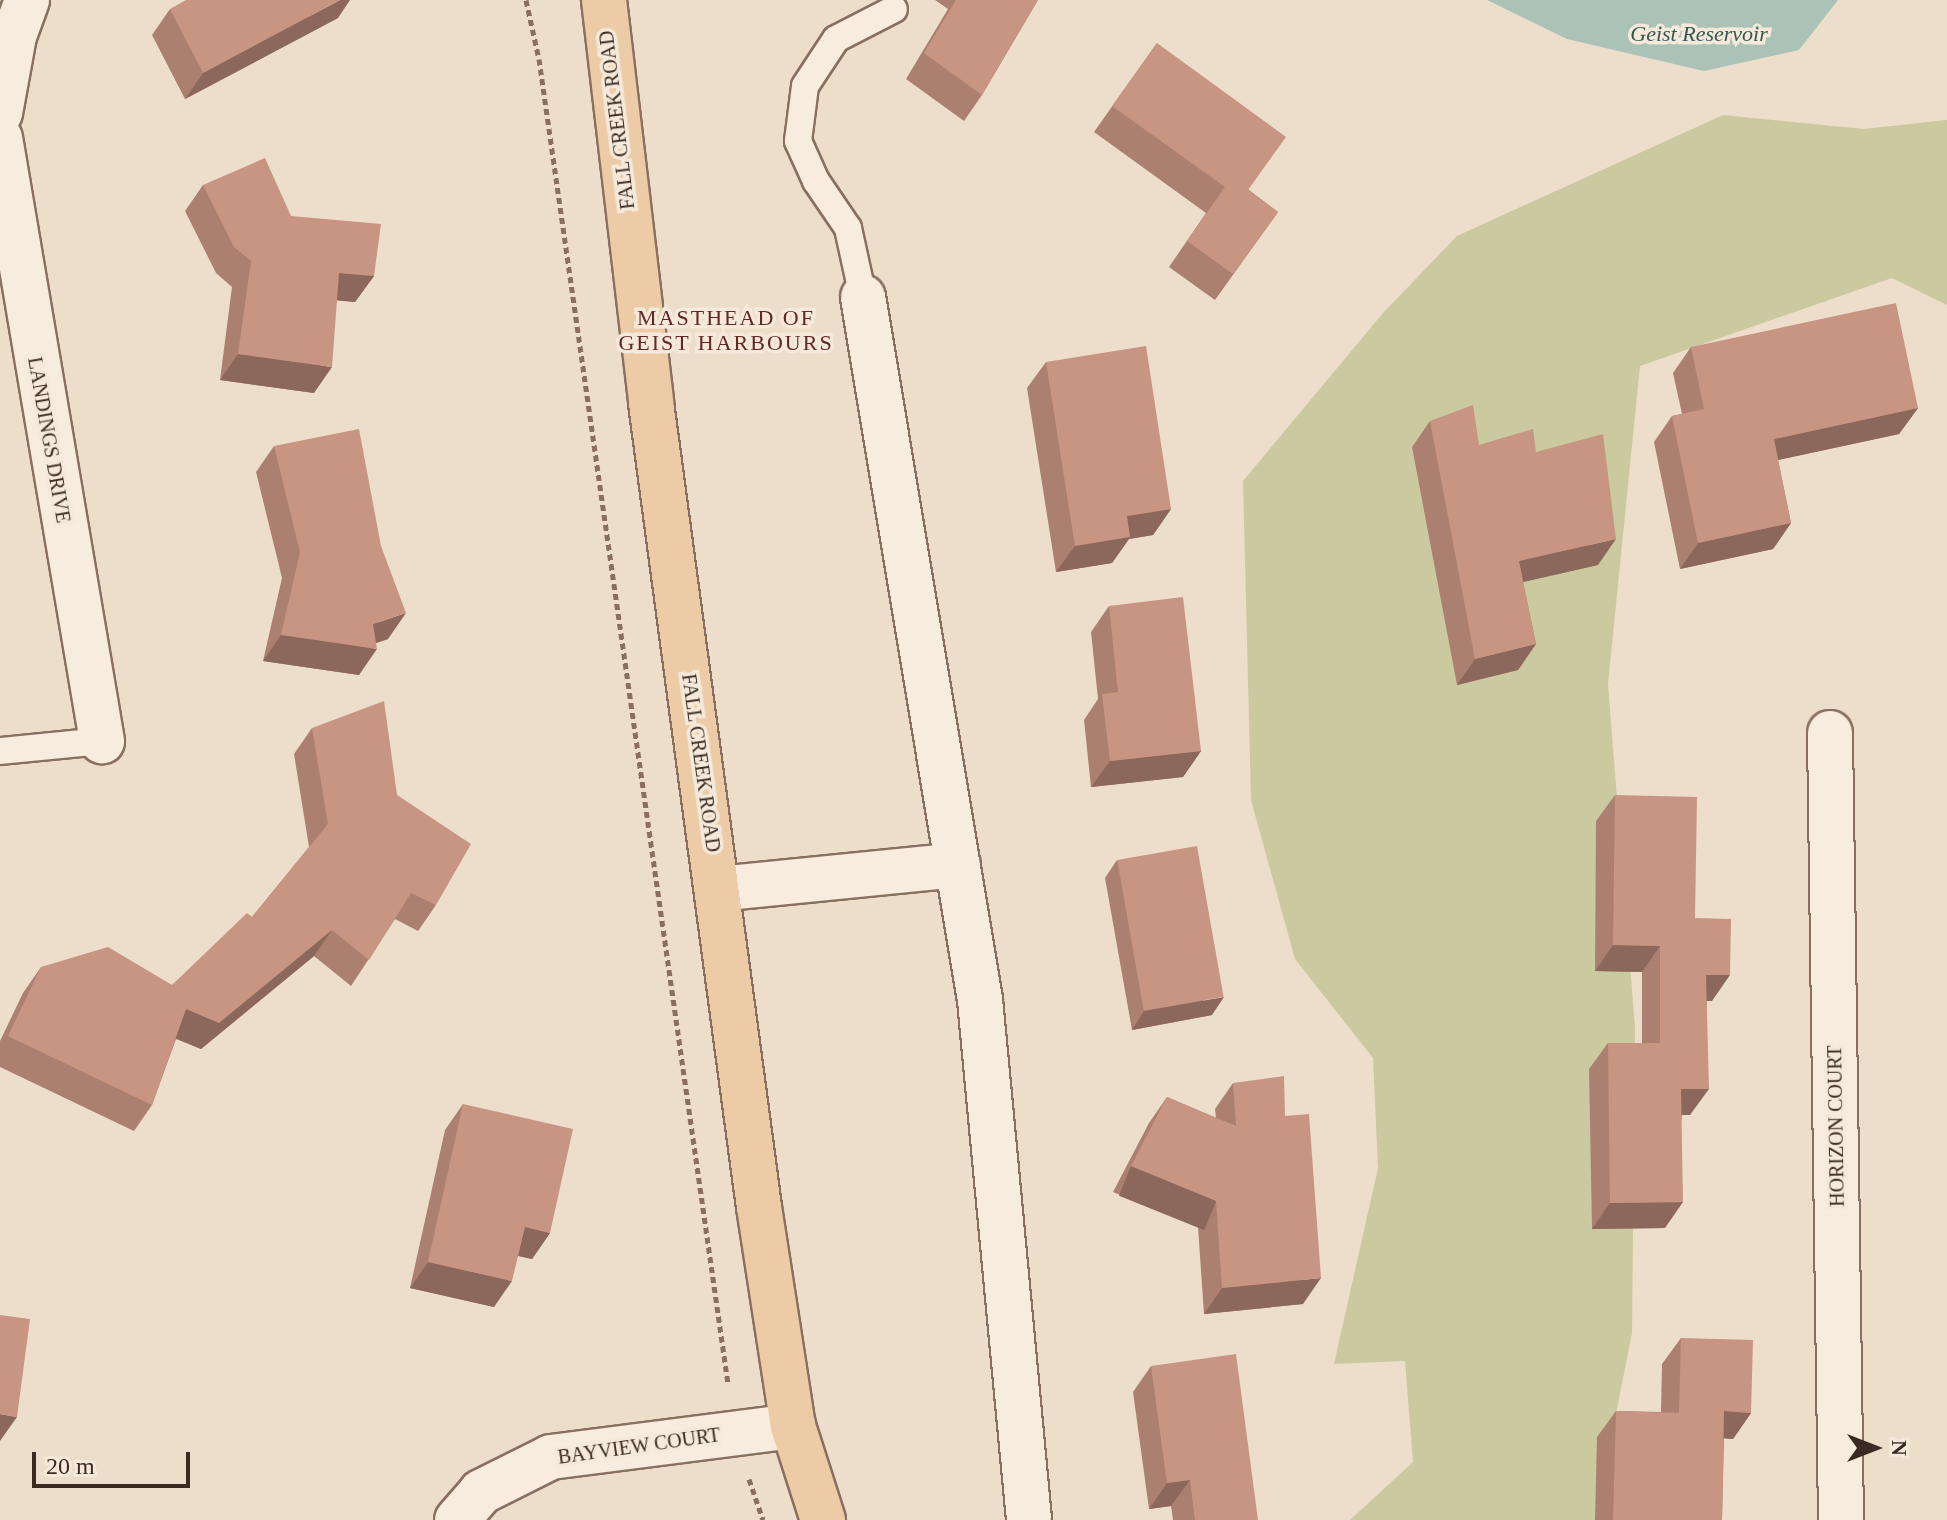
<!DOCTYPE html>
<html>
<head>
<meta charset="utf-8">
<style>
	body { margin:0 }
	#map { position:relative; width:1947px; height:1520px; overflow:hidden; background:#edddcb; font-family:"Times New Roman",serif }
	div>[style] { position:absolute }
	.green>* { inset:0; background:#cbc99f }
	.water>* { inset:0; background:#abc2b7 }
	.path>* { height:5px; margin-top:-2.5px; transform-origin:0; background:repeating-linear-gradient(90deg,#896f60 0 6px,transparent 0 10px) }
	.roads { filter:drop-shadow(2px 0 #896f60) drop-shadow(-2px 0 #896f60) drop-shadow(0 2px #896f60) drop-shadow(0 -2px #896f60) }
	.lane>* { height:26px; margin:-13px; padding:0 13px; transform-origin:13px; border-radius:13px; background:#f7ecde }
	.street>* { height:44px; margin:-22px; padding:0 22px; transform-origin:22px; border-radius:22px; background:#f7ecde }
	.primary>* { height:44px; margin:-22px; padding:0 22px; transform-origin:22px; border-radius:22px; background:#eccba6 }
	.wall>* { inset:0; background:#ac8071 }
	.shaded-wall>* { inset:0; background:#8c685c; transform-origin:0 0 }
	.building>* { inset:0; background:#c89583; transform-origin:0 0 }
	span { translate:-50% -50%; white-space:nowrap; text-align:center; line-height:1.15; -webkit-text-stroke:7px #f4e9da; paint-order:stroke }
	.street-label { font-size:20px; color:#3a2a22 }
	.water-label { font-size:22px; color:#335950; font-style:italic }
	.neighbourhood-label { font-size:22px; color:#642724; letter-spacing:2px }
	.north { position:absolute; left:1835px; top:1408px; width:80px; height:80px; -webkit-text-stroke:6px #f4e9da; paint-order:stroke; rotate:90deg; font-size:22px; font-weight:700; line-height:32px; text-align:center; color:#3a2a22 }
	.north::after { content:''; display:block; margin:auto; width:28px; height:36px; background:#3a2a22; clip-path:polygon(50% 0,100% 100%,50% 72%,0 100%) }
	.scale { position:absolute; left:32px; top:1452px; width:158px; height:36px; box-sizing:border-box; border:4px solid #3a2a22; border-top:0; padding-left:10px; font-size:24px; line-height:28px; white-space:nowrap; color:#3a2a22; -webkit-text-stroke:6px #f4e9da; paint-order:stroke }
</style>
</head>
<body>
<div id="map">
	<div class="green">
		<div style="clip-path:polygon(1723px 115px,1863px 129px,1947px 120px,1947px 305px,1892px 278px,1640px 366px,1608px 684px,1635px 1028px,1632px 1333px,1595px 1520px,1350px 1520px,1413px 1462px,1405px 1361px,1334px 1364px,1378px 1168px,1373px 1058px,1295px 959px,1251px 800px,1243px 481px,1383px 313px,1457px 236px)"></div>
	</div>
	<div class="water">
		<div style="clip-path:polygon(1487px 0,1838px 0,1799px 50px,1704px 71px,1567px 39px)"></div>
	</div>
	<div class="path">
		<div style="left:526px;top:0;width:60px;rotate:77.6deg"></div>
		<div style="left:539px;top:59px;width:1338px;rotate:81.88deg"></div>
		<div style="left:749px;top:1479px;width:43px;rotate:71.1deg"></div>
	</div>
	<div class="roads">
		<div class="lane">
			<div style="left:863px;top:297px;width:71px;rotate:-102.3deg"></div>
			<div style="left:848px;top:228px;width:57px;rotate:-124.2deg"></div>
			<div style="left:816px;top:181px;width:44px;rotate:-114.2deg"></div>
			<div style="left:798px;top:141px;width:55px;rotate:-82.7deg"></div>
			<div style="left:805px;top:86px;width:56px;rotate:-56.6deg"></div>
			<div style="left:836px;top:39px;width:65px;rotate:-27.3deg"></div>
			<div style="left:0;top:751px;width:102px;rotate:-5.6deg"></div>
		</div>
		<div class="street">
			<div style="left:0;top:113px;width:78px;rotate:-79.7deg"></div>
			<div style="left:14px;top:36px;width:38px;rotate:-70deg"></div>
			<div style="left:0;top:138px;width:612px;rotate:80.4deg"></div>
			<div style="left:863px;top:297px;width:713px;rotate:80.55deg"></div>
			<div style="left:980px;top:1000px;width:521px;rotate:84.61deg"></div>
			<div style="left:1830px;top:733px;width:787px;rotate:89.2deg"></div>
			<div style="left:718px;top:889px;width:241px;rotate:-5.7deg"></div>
			<div style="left:457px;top:1520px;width:37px;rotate:-49deg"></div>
			<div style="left:481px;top:1492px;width:78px;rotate:-26.6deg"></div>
			<div style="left:551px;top:1457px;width:244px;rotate:-7.3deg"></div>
		</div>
		<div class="primary">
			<div style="left:604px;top:0;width:406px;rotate:83.3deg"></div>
			<div style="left:651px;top:403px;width:811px;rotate:82.35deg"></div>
			<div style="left:759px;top:1207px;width:222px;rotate:81.2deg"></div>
			<div style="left:793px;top:1426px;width:99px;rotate:72.3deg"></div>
		</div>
	</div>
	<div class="wall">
		<div style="clip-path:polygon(935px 0,1038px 0,982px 95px,964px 121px,906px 79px,948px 9px)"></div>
		<div style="clip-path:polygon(170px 9px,338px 18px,185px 99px,152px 35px)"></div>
		<div style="clip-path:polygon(1157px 43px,1249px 190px,1278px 212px,1215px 300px,1169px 267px,1206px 213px,1094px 132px)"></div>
		<div style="clip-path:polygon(203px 185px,291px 216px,374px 276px,355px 302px,337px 300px,314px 393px,220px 380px,232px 287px,216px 273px,185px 211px)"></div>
		<div style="clip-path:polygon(1691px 347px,1918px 408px,1899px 434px,1778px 460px,1791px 523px,1773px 549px,1680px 569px,1654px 442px,1672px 416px,1682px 414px,1673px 373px)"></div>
		<div style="clip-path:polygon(1046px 362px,1171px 509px,1153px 535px,1129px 539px,1112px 563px,1056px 572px,1027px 388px)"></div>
		<div style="clip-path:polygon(1430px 421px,1479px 445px,1536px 452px,1598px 565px,1523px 582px,1536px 644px,1518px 670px,1457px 685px,1412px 447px)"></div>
		<div style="clip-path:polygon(274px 446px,388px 639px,376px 643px,359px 675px,263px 661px,282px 578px,256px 472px)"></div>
		<div style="clip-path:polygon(1109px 606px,1201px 751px,1183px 777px,1091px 787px,1084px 720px,1098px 699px,1091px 632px)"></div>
		<div style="clip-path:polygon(312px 728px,397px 795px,436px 905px,418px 931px,395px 919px,351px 986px,314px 956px,201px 1049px,176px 1039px,152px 1105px,134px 1131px,0 1067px,0 1041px,23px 993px,41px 967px,172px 985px,252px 917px,309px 847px,294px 754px)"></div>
		<div style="clip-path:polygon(1615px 795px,1695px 918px,1712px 1001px,1707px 1001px,1690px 1115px,1682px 1115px,1665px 1228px,1592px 1229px,1589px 1069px,1608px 1043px,1642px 1043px,1642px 972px,1595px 971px,1596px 821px)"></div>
		<div style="clip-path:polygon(1117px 860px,1212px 1015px,1132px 1030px,1105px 878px)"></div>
		<div style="clip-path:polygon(1233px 1083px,1285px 1116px,1303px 1304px,1204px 1314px,1198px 1227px,1113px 1192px,1149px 1123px,1167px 1097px,1216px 1118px,1215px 1109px)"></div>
		<div style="clip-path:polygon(463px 1104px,550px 1233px,532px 1259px,518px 1256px,494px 1307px,410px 1288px,445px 1130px)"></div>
		<div style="clip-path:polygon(1681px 1338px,1751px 1413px,1733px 1439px,1724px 1438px,1722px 1520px,1595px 1520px,1597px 1437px,1616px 1411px,1661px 1412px,1662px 1364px)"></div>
		<div style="clip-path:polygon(1151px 1366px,1258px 1520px,1173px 1520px,1171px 1506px,1149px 1509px,1133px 1392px)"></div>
	</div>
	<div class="shaded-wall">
		<div style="clip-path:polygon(340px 0,350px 0,338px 18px,185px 99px,203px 73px)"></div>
		<div style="clip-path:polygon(339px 273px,374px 276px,355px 302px,321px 299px)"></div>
		<div style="clip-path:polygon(238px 354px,332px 367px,314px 393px,220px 380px)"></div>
		<div style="clip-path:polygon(1918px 408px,1899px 434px,1755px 465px,1774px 439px)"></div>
		<div style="clip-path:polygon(1171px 509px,1153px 535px,1129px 539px,1112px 563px,1056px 572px,1075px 546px,1127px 516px)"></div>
		<div style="clip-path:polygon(1791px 523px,1773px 549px,1680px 569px,1698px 543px)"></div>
		<div style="clip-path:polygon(1616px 539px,1598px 565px,1501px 587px,1519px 561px)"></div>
		<div style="clip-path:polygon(406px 613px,388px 639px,364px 647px,377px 649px,359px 675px,263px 661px,281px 635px,373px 624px)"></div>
		<div style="clip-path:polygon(1536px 644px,1518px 670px,1457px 685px,1475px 659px)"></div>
		<div style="clip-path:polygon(1201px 751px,1183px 777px,1091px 787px,1110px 761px)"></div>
		<div style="clip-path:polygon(332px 930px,314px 956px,201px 1049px,168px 1035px,186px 1009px)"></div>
		<div style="clip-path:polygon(1613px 945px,1660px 946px,1642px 972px,1595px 971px)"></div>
		<div style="clip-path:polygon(1706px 975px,1730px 975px,1712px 1001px,1688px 1001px)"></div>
		<div style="clip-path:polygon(1224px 997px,1212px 1015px,1132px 1030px,1144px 1011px)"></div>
		<div style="clip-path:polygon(1681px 1089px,1709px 1089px,1690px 1115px,1663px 1115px)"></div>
		<div style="left:1131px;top:1166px;width:92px;height:32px;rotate:22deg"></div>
		<div style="clip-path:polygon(1683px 1202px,1665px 1228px,1592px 1229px,1610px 1203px)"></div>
		<div style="clip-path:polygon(525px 1227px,550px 1233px,532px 1259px,506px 1253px)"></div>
		<div style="clip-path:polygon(428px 1262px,512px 1281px,494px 1307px,410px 1288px)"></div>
		<div style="clip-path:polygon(1321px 1278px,1303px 1304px,1204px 1314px,1222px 1288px)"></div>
		<div style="clip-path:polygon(1724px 1411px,1751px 1413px,1733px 1439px,1706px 1437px)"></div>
		<div style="clip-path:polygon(0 1414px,17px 1417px,0 1441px)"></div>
		<div style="clip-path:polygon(1190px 1480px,1171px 1506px,1149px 1509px,1167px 1483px)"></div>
	</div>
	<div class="building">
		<div style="clip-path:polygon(186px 0,340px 0,203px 73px,170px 9px)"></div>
		<div style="clip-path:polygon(956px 0,1038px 0,982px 95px,924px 53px)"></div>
		<div style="clip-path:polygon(1157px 43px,1286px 137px,1248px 190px,1278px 212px,1233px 274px,1187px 241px,1225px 187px,1112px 106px)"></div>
		<div style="clip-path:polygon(265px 158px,291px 216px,381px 224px,374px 276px,339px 273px,332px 367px,238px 354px,251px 261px,234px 247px,203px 185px)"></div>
		<div style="clip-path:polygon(1896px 303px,1918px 408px,1774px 439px,1791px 523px,1698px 543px,1672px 416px,1704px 409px,1691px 347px)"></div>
		<div style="clip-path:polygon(1146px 346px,1171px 509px,1127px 516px,1130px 537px,1075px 546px,1046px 362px)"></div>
		<div style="clip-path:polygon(1473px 405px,1479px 445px,1533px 429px,1536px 452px,1603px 434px,1616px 539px,1519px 561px,1536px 644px,1475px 659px,1430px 421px)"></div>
		<div style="clip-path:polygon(359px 429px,381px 546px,406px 613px,373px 624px,377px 649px,281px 635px,300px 552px,274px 446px)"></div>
		<div style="clip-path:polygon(1183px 597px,1201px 751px,1110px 761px,1102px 694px,1118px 692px,1109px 606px)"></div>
		<div style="clip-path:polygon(384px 701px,397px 795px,471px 844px,436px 905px,411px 893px,369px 960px,332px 930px,219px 1023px,186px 1009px,152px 1105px,8px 1036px,41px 967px,108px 947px,172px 985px,247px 913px,252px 917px,328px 824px,312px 728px)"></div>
		<div style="clip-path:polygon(1615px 795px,1697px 797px,1695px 918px,1731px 919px,1730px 975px,1706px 975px,1709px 1089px,1681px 1089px,1683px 1202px,1610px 1203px,1608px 1043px,1660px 1043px,1660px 946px,1613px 945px)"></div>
		<div style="left:1197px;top:846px;width:153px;height:81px;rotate:80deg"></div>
		<div style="clip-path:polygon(1284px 1076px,1285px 1116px,1309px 1114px,1321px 1278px,1222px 1288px,1216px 1201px,1131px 1166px,1167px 1097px,1236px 1126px,1233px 1083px)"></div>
		<div style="clip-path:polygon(463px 1104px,573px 1129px,550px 1233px,525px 1227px,512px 1281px,428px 1262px)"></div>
		<div style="clip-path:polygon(0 1315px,30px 1319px,17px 1417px,0 1414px)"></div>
		<div style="clip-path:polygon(1681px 1338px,1753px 1340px,1751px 1413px,1724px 1411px,1722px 1520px,1613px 1520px,1616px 1411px,1679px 1413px)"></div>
		<div style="clip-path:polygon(1236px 1354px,1258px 1520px,1195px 1520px,1190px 1480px,1167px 1483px,1151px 1366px)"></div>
	</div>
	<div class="street-label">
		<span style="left:617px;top:120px;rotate:-97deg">FALL CREEK ROAD</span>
		<span style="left:49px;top:440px;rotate:80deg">LANDINGS DRIVE</span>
		<span style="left:701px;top:763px;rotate:82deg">FALL CREEK ROAD</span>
		<span style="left:1836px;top:1126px;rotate:-91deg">HORIZON COURT</span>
		<span style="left:639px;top:1446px;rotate:-8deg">BAYVIEW COURT</span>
	</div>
	<div class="water-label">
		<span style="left:1699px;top:34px">Geist Reservoir</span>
	</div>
	<div class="neighbourhood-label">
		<span style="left:726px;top:330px">MASTHEAD OF<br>GEIST HARBOURS</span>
	</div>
	<div class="north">N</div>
	<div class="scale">20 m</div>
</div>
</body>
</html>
